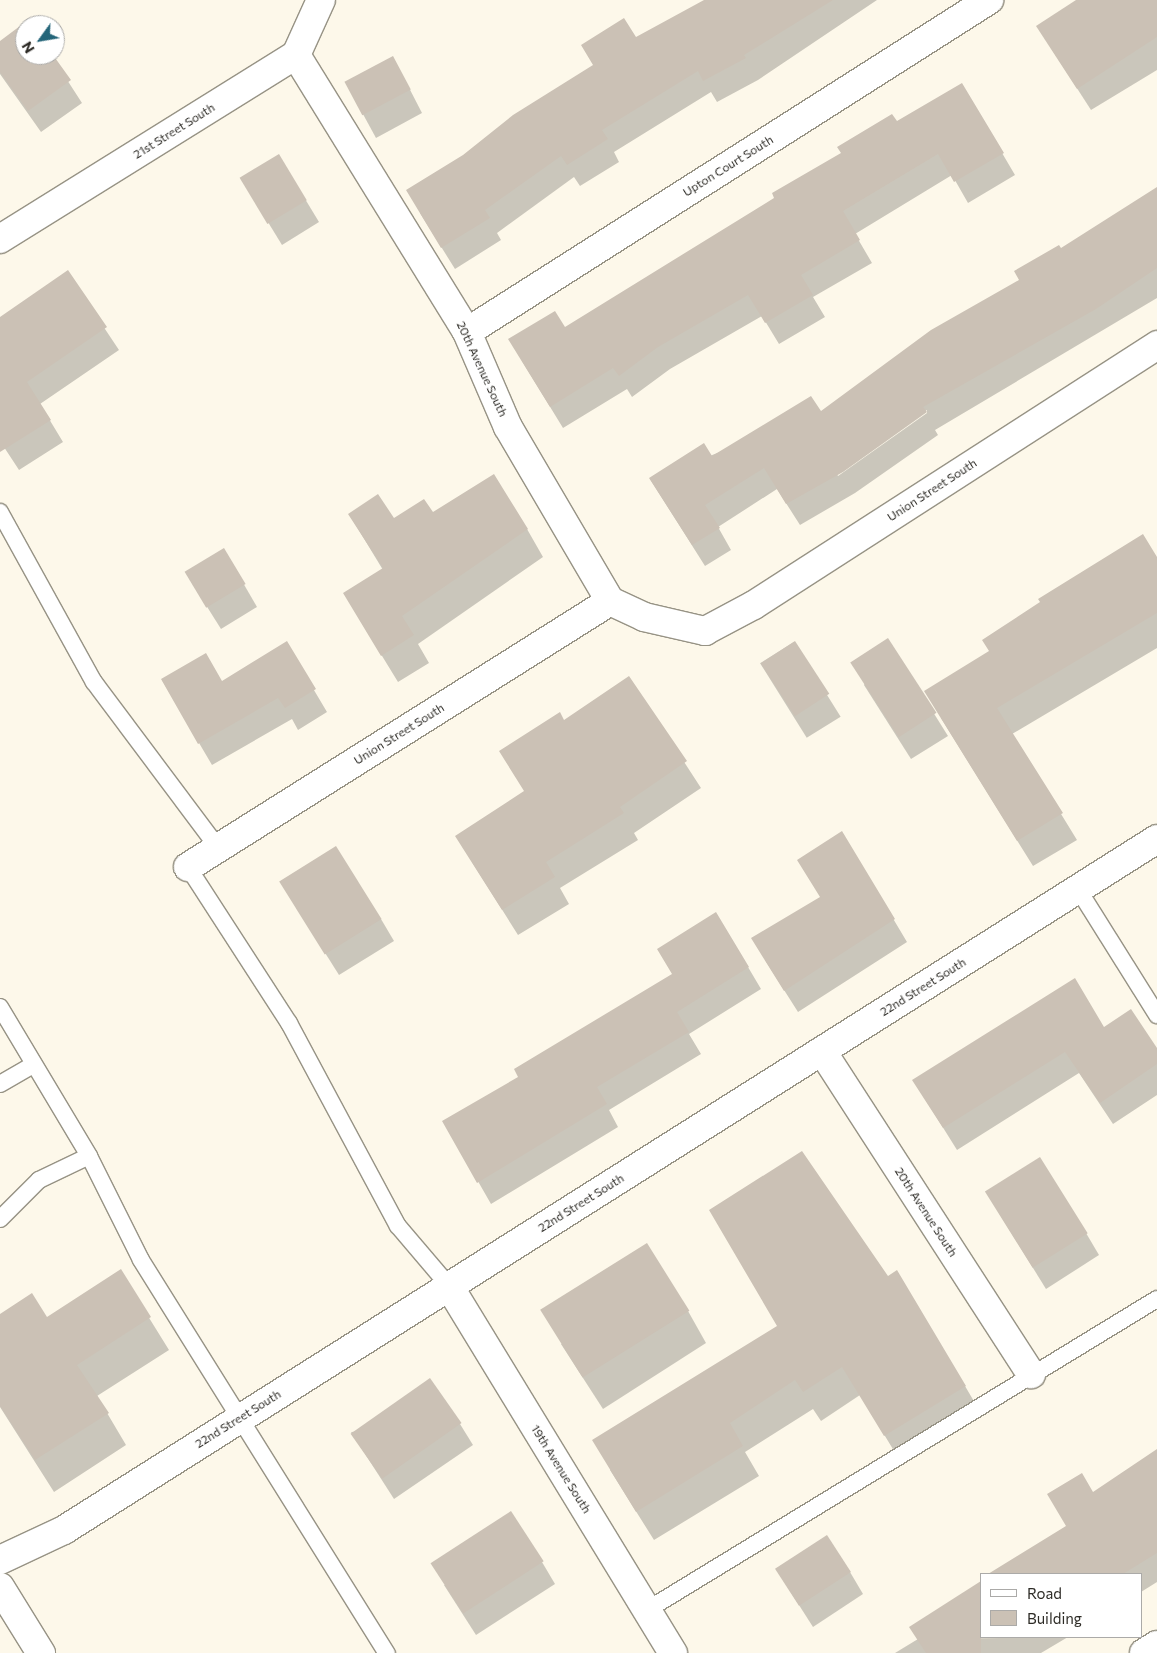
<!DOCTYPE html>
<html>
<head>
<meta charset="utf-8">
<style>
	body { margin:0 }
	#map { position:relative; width:1157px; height:1653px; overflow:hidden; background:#fdf8ea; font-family:Commissioner,sans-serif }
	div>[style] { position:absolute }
	.shadow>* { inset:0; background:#0003; transform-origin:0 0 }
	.building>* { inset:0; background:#cbc1b5; transform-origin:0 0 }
	.roads { filter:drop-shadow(1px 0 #979385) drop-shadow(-1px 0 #979385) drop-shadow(0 1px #979385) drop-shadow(0 -1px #979385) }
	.lane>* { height:16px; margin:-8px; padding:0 8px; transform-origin:8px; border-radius:8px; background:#fff }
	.street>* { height:28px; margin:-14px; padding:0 14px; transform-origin:14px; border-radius:14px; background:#fff }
	.secondary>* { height:28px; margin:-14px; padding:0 14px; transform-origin:14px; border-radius:14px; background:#fff }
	span { translate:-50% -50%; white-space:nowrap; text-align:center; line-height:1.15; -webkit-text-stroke:4.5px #fff; paint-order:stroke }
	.street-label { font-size:12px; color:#2d2b26 }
	.legend { position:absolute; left:980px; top:1573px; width:162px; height:65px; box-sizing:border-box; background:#fff; border:1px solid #abaaa8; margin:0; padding:6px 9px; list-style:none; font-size:15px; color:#2d2b26 }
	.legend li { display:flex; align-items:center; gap:10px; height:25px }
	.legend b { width:25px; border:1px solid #abaaa8 }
	.north { position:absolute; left:15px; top:15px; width:50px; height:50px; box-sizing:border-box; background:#fff; border:1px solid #abaaa8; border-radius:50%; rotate:238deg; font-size:14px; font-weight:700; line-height:20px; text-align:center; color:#2d2b26 }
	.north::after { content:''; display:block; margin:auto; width:18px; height:22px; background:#246579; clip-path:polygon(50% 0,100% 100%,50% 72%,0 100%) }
</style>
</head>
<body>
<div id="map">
	<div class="shadow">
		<div style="clip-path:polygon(707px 0,877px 0,758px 80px,717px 102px,711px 92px,614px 152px,619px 162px,580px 186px,574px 177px,497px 233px,501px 240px,455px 269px,420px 213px,463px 156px,636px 39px)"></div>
		<div style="clip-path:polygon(1084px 0,1157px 0,1157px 70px,1091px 110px,1051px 48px)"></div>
		<div style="clip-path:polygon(28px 22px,25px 55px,51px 55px,82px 103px,41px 132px,0 74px,0 42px)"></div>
		<div style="clip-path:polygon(405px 80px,422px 113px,376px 138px,346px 83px)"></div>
		<div style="clip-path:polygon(962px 85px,1015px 175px,968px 203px,952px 175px,855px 234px,872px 263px,813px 297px,825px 317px,779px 344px,762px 316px,670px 369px,632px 397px,627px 389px,563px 428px,522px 361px,564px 329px)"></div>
		<div style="clip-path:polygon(279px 156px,319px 222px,282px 245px,255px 201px)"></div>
		<div style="clip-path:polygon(evenodd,1157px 188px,1157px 298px,935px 430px,938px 435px,855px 493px,800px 525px,777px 489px,718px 527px,731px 550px,705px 566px,650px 479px,821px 413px,1157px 188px,927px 410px,927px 413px,838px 476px,837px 474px,927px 410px)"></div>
		<div style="clip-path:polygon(67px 272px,119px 350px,40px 404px,63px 442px,19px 470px,0 441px,0 329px)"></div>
		<div style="clip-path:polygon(349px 514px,393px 520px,432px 514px,527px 529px,543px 557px,418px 644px,429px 663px,398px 682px,360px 620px,383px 570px)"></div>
		<div style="clip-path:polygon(224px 550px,257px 607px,221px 629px,199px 594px)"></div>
		<div style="clip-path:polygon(1157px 559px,1157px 648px,1012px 734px,1077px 840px,1033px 866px,941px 718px)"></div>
		<div style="clip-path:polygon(888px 640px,948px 736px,911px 759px,864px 685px)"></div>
		<div style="left:794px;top:642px;width:88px;height:40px;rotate:58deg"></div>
		<div style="clip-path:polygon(286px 643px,327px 712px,298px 730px,292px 719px,212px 765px,162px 680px,222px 683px)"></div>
		<div style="clip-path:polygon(629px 677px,701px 788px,634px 833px,638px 840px,560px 888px,569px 904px,518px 935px,472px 862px,525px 792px,564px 721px)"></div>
		<div style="clip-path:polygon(842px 833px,907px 942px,798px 1012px,765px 960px,821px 898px)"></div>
		<div style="clip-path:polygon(281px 883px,381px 919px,394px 941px,339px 975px)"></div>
		<div style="clip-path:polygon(748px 967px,761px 989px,689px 1034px,701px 1054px,609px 1110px,618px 1127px,491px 1204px,444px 1122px)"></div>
		<div style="clip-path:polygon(1103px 1028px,1157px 1050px,1157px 1095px,1113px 1124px,1079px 1073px,957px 1150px,927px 1102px)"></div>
		<div style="clip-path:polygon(999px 1213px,1086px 1233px,1099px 1255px,1046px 1289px)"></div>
		<div style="clip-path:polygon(120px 1271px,169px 1350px,97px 1396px,126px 1445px,54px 1492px,0 1407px,0 1315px,46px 1319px)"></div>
		<div style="clip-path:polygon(688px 1311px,706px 1343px,603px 1409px,561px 1344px)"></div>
		<div style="clip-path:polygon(779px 1327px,965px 1386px,982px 1415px,902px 1464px,860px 1395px,821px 1421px,813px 1409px,745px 1452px,759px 1476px,654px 1540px,610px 1470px)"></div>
		<div style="clip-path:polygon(460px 1424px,473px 1445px,394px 1499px,351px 1432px)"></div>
		<div style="clip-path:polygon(1157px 1450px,1157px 1582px,1141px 1592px,1141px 1574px,993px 1574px,1067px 1526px,1093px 1494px)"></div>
		<div style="clip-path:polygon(542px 1562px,555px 1584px,476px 1635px,444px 1585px)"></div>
		<div style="clip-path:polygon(850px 1572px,863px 1594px,813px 1627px,790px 1591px)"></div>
		<div style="clip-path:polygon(1068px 1637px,1041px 1653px,895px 1653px,918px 1639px)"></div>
	</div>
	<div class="building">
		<div style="clip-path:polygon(704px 0,833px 0,744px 55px,746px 58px,703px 81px,698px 71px,602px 130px,608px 139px,567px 165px,561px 156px,485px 210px,490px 218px,441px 248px,406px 190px,463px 155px,513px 115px,593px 65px,581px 45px,624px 18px,636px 37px)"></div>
		<div style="clip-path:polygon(1076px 0,1157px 0,1157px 37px,1077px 89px,1036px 26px)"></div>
		<div style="clip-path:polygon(28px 20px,31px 25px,25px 25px,25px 55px,53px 55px,71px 80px,28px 111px,0 72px,0 41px)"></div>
		<div style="left:393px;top:56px;width:38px;height:55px;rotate:62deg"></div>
		<div style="clip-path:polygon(962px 83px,1004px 153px,954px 182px,938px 154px,843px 211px,860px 240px,801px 275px,813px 295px,765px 323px,748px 295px,658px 347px,619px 376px,613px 368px,550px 407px,508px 339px,555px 311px,565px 327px,774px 198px,772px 193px,841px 153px,837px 147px,892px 114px,897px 121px)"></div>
		<div style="left:279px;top:154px;width:54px;height:46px;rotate:59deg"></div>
		<div style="clip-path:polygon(1157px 187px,1157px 268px,1096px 309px,923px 407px,927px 412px,843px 472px,786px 504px,764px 468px,705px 505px,720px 528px,692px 545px,649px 478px,704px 443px,712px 456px,811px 396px,821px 411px,931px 330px,1019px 280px,1014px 271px,1059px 245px,1061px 248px)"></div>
		<div style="clip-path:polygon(68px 270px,107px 327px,27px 382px,51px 420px,0 452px,0 317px)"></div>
		<div style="clip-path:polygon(494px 474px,528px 529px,402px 616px,414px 635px,381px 656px,343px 593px,383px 568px,348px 514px,378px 494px,394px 518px,424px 499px,433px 512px)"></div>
		<div style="clip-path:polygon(1143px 534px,1157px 557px,1157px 613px,997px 708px,1063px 813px,1017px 841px,924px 691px,989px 651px,982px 640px,1040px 602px,1038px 599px)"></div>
		<div style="left:224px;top:548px;width:42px;height:46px;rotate:59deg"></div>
		<div style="left:888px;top:638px;width:89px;height:45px;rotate:57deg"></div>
		<div style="clip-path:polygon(287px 641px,316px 689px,285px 708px,278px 698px,198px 744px,161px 679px,206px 653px,222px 681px)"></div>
		<div style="left:795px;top:641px;width:63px;height:41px;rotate:57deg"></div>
		<div style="clip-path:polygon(629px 676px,687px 761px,620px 807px,624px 813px,546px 862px,555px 877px,502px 910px,455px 836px,524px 791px,499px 751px,560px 712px,564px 720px)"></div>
		<div style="clip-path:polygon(842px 831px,895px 919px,784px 991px,751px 938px,820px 897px,797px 860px)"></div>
		<div style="left:336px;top:846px;width:86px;height:67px;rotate:58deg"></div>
		<div style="clip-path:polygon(716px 912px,749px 967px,677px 1012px,689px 1032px,597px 1087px,607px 1104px,477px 1183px,442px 1121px,518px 1077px,514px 1069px,672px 974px,657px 949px)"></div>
		<div style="clip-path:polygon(1075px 978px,1104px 1027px,1131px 1009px,1157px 1048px,1157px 1064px,1100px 1103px,1065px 1052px,943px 1128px,912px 1080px)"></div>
		<div style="clip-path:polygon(802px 1151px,888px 1276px,897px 1270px,966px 1386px,884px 1436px,842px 1367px,803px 1392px,795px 1380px,730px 1423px,743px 1446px,636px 1512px,592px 1440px,777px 1326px,709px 1210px)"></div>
		<div style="left:1040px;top:1157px;width:90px;height:65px;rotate:58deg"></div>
		<div style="left:647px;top:1243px;width:80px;height:126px;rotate:58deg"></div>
		<div style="clip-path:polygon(121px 1269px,151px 1317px,77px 1365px,109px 1413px,35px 1460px,0 1406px,0 1314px,32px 1293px,47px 1317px)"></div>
		<div style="left:430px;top:1378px;width:55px;height:97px;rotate:55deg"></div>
		<div style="clip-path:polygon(1157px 1449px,1157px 1553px,1123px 1574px,988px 1574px,1066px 1526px,1047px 1494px,1082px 1473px,1093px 1492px)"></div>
		<div style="left:511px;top:1511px;width:60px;height:96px;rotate:57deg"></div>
		<div style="left:827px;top:1535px;width:44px;height:62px;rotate:57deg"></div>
		<div style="clip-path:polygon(981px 1581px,981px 1653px,926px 1653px,909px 1627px)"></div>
	</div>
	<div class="roads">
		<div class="lane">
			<div style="left:0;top:512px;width:194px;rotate:61.1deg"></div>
			<div style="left:94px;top:682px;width:207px;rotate:53.2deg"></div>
			<div style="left:188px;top:867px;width:186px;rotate:57.1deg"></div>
			<div style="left:289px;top:1023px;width:230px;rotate:61.8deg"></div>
			<div style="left:398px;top:1226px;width:79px;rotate:49.6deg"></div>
			<div style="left:1078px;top:889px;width:149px;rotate:57.9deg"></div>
			<div style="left:0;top:1007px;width:174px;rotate:59.1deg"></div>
			<div style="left:89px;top:1156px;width:116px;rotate:63.4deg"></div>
			<div style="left:141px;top:1260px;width:464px;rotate:58deg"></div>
			<div style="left:0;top:1084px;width:39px;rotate:-30deg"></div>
			<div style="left:0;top:1219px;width:55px;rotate:-45deg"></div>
			<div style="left:39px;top:1180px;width:55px;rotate:-25.6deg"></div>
			<div style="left:647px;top:1610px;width:597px;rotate:-31.38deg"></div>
		</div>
		<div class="street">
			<div style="left:296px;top:55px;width:326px;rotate:58.3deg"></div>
			<div style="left:467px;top:332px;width:103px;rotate:66.7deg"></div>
			<div style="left:508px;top:427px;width:202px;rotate:59.6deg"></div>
			<div style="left:610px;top:601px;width:38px;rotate:25deg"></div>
			<div style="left:644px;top:617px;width:63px;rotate:12.9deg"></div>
			<div style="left:705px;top:631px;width:55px;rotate:-28deg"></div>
			<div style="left:754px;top:605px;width:480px;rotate:-32.8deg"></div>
			<div style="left:0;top:239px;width:349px;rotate:-31.9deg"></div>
			<div style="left:296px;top:55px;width:60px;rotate:-65.6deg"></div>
			<div style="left:467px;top:332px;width:619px;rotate:-32.46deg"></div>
			<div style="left:188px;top:867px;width:499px;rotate:-32.2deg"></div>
			<div style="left:822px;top:1051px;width:385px;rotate:57.1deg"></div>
			<div style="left:449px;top:1286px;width:430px;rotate:58.6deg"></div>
			<div style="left:1144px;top:1653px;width:15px;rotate:-32deg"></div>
		</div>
		<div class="secondary">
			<div style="left:0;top:1560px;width:71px;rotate:-25.1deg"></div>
			<div style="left:64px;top:1530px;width:1293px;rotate:-32.3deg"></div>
			<div style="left:0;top:1587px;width:78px;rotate:58.2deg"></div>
		</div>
	</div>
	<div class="street-label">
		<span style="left:174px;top:131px;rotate:-32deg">21st Street South</span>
		<span style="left:728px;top:166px;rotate:-32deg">Upton Court South</span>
		<span style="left:482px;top:369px;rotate:65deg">20th Avenue South</span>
		<span style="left:932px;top:490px;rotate:-33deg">Union Street South</span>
		<span style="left:399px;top:734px;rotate:-32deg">Union Street South</span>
		<span style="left:923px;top:987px;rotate:-32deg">22nd Street South</span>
		<span style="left:581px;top:1203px;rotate:-32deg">22nd Street South</span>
		<span style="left:926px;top:1212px;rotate:57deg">20th Avenue South</span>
		<span style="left:238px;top:1419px;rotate:-32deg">22nd Street South</span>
		<span style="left:561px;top:1469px;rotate:58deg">19th Avenue South</span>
	</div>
	<ul class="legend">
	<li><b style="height:6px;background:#fff"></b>Road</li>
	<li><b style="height:14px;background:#cbc1b5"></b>Building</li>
	</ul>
	<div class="north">N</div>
</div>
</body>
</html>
